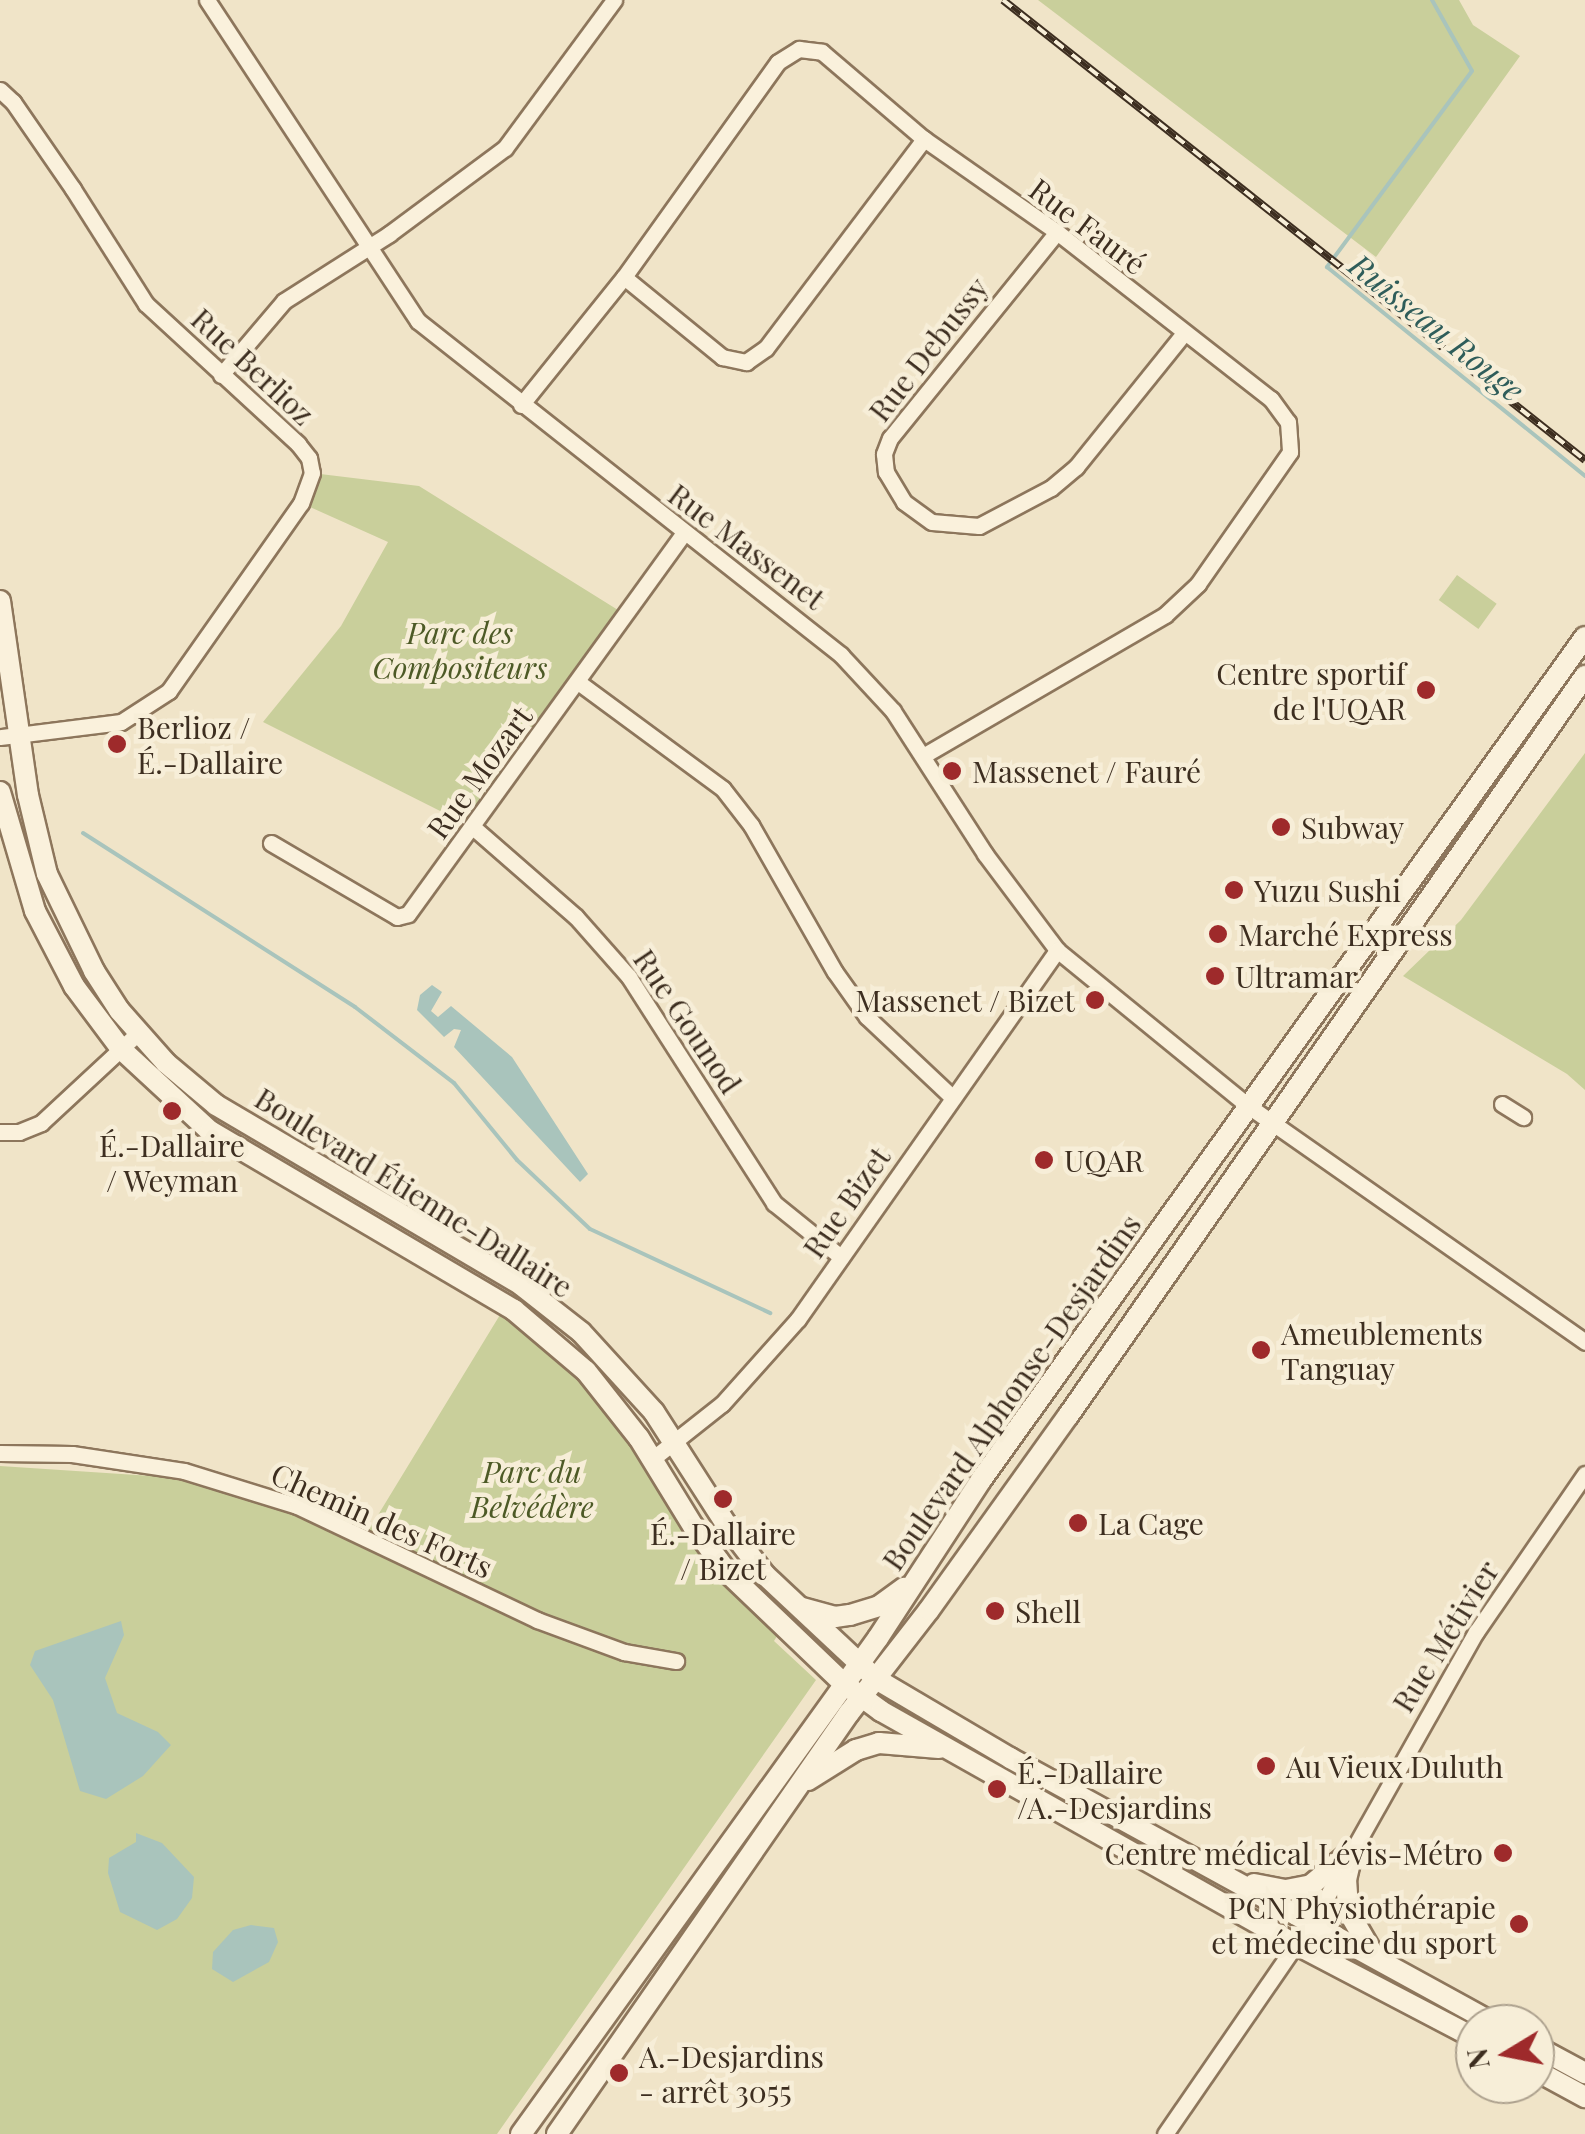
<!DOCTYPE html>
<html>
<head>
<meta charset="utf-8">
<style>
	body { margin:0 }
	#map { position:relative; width:1585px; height:2134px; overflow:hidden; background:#f0e4c8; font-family:"Playfair Display",serif }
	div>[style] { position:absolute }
	.green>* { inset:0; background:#c9cf9b; transform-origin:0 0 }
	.water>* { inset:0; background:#a9c4bc }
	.stream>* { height:4px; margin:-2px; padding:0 2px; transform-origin:2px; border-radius:2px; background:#a9c4bc }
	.roads { filter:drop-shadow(2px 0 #8d765c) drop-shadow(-2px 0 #8d765c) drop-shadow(0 2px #8d765c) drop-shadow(0 -2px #8d765c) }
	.street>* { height:15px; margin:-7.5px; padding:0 7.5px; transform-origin:7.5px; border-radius:7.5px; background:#faf1dc }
	.secondary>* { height:20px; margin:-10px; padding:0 10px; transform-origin:10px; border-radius:10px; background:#faf1dc }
	.rail>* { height:8px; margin-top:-4px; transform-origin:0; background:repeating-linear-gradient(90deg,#f7eed8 0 11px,#3d2e20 0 22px); box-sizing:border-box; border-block:2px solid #3d2e20 }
	.dots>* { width:28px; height:28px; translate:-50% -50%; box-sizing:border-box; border:5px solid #f7eed8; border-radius:50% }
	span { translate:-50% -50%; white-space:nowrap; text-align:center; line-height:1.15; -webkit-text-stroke:9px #f7eed8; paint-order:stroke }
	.street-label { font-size:30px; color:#3d2e20 }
	.park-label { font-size:30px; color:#4d5a26; font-style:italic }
	.poi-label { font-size:30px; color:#3d2e20 }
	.right { translate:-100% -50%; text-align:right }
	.left { translate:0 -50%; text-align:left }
	.water-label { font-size:32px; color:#2f5d5a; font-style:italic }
	.north { position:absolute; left:1455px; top:2004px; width:100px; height:100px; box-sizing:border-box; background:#f7eed8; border:2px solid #ada18e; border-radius:50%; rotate:260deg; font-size:28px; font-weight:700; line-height:40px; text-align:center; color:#3d2e20 }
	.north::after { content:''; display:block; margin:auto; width:35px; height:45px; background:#9e2a2b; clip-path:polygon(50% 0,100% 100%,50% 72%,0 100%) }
</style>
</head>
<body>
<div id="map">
	<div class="green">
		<div style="clip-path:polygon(1038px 0,1459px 0,1473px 25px,1520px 56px,1376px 257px)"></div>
		<div style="clip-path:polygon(312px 473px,419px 486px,626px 615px,474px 828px,263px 722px,341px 626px,388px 542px,301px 503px)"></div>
		<div style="left:1457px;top:575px;width:49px;height:31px;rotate:36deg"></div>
		<div style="clip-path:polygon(1585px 753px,1585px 1090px,1567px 1074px,1403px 976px,1461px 920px)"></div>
		<div style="clip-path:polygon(506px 1305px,586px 1371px,782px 1628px,774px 1641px,816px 1680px,497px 2134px,0 2134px,0 1466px,182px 1478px,297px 1506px,364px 1538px)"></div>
	</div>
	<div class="water">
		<div style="clip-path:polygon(432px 985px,442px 992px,431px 1011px,438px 1017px,451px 1006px,512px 1057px,588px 1174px,580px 1182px,454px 1047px,461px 1030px,454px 1029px,444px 1037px,417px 1010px,420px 995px)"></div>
		<div style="clip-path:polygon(121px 1621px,124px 1635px,105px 1678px,117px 1713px,158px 1732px,171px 1745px,143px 1776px,106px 1799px,80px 1791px,53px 1700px,30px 1665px,35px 1651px)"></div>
		<div style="clip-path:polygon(136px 1833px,162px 1843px,194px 1877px,192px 1898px,177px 1919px,157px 1930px,120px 1912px,108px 1873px,109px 1858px,136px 1842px)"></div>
		<div style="clip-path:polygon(251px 1925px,274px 1928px,278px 1942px,269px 1962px,233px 1982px,212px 1969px,213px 1952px,233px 1930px)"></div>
	</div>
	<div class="stream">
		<div style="left:1432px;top:0;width:81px;rotate:60.6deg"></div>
		<div style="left:1472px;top:71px;width:244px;rotate:126.5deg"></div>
		<div style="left:1327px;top:267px;width:332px;rotate:39deg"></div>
		<div style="left:83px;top:833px;width:323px;rotate:32.6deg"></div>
		<div style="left:355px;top:1007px;width:125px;rotate:37.5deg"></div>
		<div style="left:454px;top:1083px;width:99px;rotate:50.7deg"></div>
		<div style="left:517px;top:1160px;width:100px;rotate:43.4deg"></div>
		<div style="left:590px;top:1229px;width:199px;rotate:25deg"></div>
	</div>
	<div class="roads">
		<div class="street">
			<div style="left:207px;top:0;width:384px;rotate:56.7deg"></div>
			<div style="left:418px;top:321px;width:539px;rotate:38.29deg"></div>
			<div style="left:841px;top:655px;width:76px;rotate:47.1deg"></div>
			<div style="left:893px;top:711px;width:170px;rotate:57.2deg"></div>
			<div style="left:985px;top:854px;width:120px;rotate:53.1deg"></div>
			<div style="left:1057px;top:950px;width:245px;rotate:39.2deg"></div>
			<div style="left:1247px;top:1105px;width:413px;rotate:35deg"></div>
			<div style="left:0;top:90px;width:18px;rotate:43deg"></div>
			<div style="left:13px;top:102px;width:106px;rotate:55.4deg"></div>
			<div style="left:73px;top:189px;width:136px;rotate:57.6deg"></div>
			<div style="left:146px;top:304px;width:207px;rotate:42.6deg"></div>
			<div style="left:298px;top:444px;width:18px;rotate:52deg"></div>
			<div style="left:309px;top:458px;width:15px;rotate:79deg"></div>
			<div style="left:312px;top:473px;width:32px;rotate:110deg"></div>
			<div style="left:301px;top:503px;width:230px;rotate:125.1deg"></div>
			<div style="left:169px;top:691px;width:57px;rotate:147.1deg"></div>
			<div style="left:121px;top:722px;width:122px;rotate:172.9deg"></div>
			<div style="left:1057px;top:232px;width:265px;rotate:129deg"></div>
			<div style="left:890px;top:438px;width:17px;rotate:111deg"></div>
			<div style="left:884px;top:454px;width:18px;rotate:84deg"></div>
			<div style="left:886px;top:472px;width:35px;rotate:59deg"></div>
			<div style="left:904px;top:502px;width:34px;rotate:36deg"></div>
			<div style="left:932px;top:522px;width:47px;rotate:4.9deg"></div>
			<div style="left:979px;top:526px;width:81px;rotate:-27.8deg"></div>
			<div style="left:1051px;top:488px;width:33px;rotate:-40deg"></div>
			<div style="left:1076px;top:467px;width:172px;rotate:-51.1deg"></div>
			<div style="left:624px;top:277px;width:127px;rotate:39.2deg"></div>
			<div style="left:722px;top:357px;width:25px;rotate:12deg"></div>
			<div style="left:746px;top:362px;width:24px;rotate:-35deg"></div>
			<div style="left:766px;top:348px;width:262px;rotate:-52.9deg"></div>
			<div style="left:221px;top:375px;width:97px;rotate:-49.6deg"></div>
			<div style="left:284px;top:301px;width:125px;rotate:-32.5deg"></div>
			<div style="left:389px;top:234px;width:144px;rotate:-36.6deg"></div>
			<div style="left:505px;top:148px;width:184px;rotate:-53.6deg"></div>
			<div style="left:521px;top:405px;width:164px;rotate:-51.2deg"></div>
			<div style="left:624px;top:277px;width:264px;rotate:-54.4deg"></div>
			<div style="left:778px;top:62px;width:25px;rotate:-32deg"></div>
			<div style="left:799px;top:49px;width:23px;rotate:7deg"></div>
			<div style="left:822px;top:52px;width:134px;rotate:40.5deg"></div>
			<div style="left:924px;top:139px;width:162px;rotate:35deg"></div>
			<div style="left:1057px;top:232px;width:271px;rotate:38deg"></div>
			<div style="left:1271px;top:399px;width:29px;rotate:54deg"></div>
			<div style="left:1288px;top:422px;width:30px;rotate:86deg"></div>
			<div style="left:1290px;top:452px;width:161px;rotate:124.9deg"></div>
			<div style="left:1198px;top:584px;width:45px;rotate:136.8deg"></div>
			<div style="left:1165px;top:615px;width:279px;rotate:149.8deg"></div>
			<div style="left:578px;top:682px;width:180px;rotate:36.4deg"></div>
			<div style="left:723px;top:789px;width:46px;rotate:52.1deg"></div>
			<div style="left:751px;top:825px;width:169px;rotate:60.3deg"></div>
			<div style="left:835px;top:972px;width:55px;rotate:54.6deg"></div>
			<div style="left:867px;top:1017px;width:118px;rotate:43.3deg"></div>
			<div style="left:474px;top:828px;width:135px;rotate:41.1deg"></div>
			<div style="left:576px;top:917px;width:80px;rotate:48.5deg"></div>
			<div style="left:629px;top:977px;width:269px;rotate:57.3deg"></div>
			<div style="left:774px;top:1203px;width:86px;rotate:38.9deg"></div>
			<div style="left:271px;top:843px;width:146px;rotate:30.4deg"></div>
			<div style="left:397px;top:917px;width:11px;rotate:-15deg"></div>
			<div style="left:408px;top:914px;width:469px;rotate:-54.1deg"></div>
			<div style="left:1502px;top:1104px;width:25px;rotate:32deg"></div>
			<div style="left:0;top:1132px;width:19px"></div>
			<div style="left:19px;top:1132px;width:24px;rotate:-22deg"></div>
			<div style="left:41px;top:1123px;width:132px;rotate:-42.9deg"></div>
			<div style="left:0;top:1453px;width:72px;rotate:0.8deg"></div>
			<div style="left:72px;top:1454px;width:113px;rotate:8.6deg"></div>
			<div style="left:184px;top:1471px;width:118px;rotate:17.2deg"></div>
			<div style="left:297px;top:1506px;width:266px;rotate:25.4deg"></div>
			<div style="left:537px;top:1620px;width:93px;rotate:20.2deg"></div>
			<div style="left:624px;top:1652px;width:53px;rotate:9.8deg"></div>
			<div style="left:651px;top:1460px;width:90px;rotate:-38.3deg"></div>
			<div style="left:722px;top:1404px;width:114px;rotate:-48.2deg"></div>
			<div style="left:798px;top:1319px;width:451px;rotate:-54.9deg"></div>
			<div style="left:1165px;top:2134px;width:267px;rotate:-55.4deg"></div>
			<div style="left:1317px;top:1914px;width:324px;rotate:-60.6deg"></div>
			<div style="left:1476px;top:1632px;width:192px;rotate:-55.4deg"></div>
		</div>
		<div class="secondary">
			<div style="left:0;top:601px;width:196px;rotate:81.8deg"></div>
			<div style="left:28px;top:795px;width:81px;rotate:76.5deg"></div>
			<div style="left:47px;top:874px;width:108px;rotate:64.1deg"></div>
			<div style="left:94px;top:971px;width:46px;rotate:57.3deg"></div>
			<div style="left:119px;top:1010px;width:71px;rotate:48.4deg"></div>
			<div style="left:166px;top:1063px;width:65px;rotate:40deg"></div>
			<div style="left:216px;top:1105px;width:354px;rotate:30.5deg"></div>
			<div style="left:521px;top:1285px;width:76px;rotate:38.1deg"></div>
			<div style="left:581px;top:1332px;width:108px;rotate:47.6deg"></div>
			<div style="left:654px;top:1412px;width:133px;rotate:57.3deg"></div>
			<div style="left:726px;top:1524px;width:64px;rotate:52.6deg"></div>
			<div style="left:765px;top:1575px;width:152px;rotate:43.1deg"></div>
			<div style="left:876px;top:1679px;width:156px;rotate:30.5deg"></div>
			<div style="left:1010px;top:1758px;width:553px;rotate:28.74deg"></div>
			<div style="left:0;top:792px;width:124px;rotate:73.6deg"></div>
			<div style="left:35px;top:911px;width:85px;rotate:62.5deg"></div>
			<div style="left:74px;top:986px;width:79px;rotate:53.3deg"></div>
			<div style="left:121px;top:1049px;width:121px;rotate:42.7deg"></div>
			<div style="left:210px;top:1131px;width:353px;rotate:30.5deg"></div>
			<div style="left:514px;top:1310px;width:94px;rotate:40.3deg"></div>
			<div style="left:586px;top:1371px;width:85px;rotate:51.7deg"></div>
			<div style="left:639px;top:1438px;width:103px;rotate:58.5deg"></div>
			<div style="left:693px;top:1526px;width:57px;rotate:53.5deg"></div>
			<div style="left:727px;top:1572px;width:161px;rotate:43.7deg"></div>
			<div style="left:843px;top:1683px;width:47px;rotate:36.4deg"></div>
			<div style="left:881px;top:1711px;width:475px;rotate:29.4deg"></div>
			<div style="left:1295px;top:1944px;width:203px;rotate:27.6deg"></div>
			<div style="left:802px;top:1608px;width:34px;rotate:15deg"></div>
			<div style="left:835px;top:1617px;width:15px;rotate:-8deg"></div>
			<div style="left:850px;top:1615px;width:30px;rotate:-17deg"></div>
			<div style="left:879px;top:1606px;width:31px;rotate:-36deg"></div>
			<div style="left:808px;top:1780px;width:57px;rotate:-32deg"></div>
			<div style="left:856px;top:1750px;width:24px;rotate:-17deg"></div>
			<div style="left:879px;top:1743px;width:60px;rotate:4.8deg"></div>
			<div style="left:1352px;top:1854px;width:26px;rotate:103deg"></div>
			<div style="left:1346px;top:1879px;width:32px;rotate:86deg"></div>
			<div style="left:1348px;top:1911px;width:48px;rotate:59.7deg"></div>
			<div style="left:1254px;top:1884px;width:33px;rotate:11deg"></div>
			<div style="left:1286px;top:1890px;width:25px;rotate:-11deg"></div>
			<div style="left:1311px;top:1885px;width:55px;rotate:-39.8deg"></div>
			<div style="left:1535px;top:2046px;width:57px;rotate:28.4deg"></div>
			<div style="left:1535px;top:2070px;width:57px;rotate:28.4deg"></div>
			<div style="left:521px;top:2134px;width:611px;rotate:-54.26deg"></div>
			<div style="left:878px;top:1638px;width:189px;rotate:-56.9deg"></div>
			<div style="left:981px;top:1480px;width:1037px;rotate:-54.38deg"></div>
			<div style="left:557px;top:2134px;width:512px;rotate:-55.26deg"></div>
			<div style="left:849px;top:1713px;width:130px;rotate:-52.2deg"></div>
			<div style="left:929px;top:1610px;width:239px;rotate:-54.4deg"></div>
			<div style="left:1068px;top:1416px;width:903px;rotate:-55.06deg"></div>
		</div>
	</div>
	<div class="rail">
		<div style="left:1003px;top:0;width:742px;rotate:38.32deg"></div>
	</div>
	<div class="dots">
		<div style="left:1426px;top:690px;background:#9e2a2b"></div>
		<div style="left:117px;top:744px;background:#9e2a2b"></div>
		<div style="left:952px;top:771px;background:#9e2a2b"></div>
		<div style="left:1281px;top:827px;background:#9e2a2b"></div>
		<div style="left:1234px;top:890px;background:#9e2a2b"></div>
		<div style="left:1218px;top:934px;background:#9e2a2b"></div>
		<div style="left:1215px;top:976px;background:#9e2a2b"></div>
		<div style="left:1095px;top:1000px;background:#9e2a2b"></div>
		<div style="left:172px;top:1111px;background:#9e2a2b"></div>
		<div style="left:1044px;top:1160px;background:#9e2a2b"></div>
		<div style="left:1261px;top:1350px;background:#9e2a2b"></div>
		<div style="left:723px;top:1499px;background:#9e2a2b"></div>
		<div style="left:1078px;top:1523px;background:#9e2a2b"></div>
		<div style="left:995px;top:1611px;background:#9e2a2b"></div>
		<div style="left:1266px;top:1766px;background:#9e2a2b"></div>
		<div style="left:997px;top:1789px;background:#9e2a2b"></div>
		<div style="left:1503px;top:1853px;background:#9e2a2b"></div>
		<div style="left:1519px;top:1924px;background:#9e2a2b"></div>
		<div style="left:619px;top:2073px;background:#9e2a2b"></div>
	</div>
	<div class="street-label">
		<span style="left:1088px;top:226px;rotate:37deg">Rue Fauré</span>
		<span style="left:928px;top:349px;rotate:-52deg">Rue Debussy</span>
		<span style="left:253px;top:366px;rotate:43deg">Rue Berlioz</span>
		<span style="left:747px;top:546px;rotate:37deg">Rue Massenet</span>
		<span style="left:479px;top:772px;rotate:-54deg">Rue Mozart</span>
		<span style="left:688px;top:1021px;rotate:56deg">Rue Gounod</span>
		<span style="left:414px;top:1192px;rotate:32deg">Boulevard Étienne-Dallaire</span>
		<span style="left:846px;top:1202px;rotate:-55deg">Rue Bizet</span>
		<span style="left:1011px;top:1392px;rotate:-55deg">Boulevard Alphonse-Desjardins</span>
		<span style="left:382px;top:1520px;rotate:24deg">Chemin des Forts</span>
		<span style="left:1445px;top:1636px;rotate:-58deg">Rue Métivier</span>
	</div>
	<div class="park-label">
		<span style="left:460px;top:649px">Parc des<br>Compositeurs</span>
		<span style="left:532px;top:1488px">Parc du<br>Belvédère</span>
	</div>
	<div class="poi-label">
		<span class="right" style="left:1406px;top:690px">Centre sportif<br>de l'UQAR</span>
		<span class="left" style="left:137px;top:744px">Berlioz /<br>É.-Dallaire</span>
		<span class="left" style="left:972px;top:771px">Massenet / Fauré</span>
		<span class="left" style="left:1301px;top:827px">Subway</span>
		<span class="left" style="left:1254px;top:890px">Yuzu Sushi</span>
		<span class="left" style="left:1238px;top:934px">Marché Express</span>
		<span class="left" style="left:1235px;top:976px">Ultramar</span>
		<span class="right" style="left:1075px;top:1000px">Massenet / Bizet</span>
		<span style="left:172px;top:1162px">É.-Dallaire<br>/ Weyman</span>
		<span class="left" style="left:1064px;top:1160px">UQAR</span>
		<span class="left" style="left:1281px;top:1350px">Ameublements<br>Tanguay</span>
		<span class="left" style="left:1098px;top:1523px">La Cage</span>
		<span style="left:723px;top:1550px">É.-Dallaire<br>/ Bizet</span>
		<span class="left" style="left:1015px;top:1611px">Shell</span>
		<span class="left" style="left:1286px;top:1766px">Au Vieux Duluth</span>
		<span class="left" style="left:1017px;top:1789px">É.-Dallaire<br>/A.-Desjardins</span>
		<span class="right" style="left:1483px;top:1853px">Centre médical Lévis-Métro</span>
		<span class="right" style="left:1496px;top:1924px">PCN Physiothérapie<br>et médecine du sport</span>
		<span class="left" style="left:639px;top:2073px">A.-Desjardins<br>- arrêt 3055</span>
	</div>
	<div class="water-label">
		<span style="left:1437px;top:327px;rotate:39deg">Ruisseau Rouge</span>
	</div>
	<div class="north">N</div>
</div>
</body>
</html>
